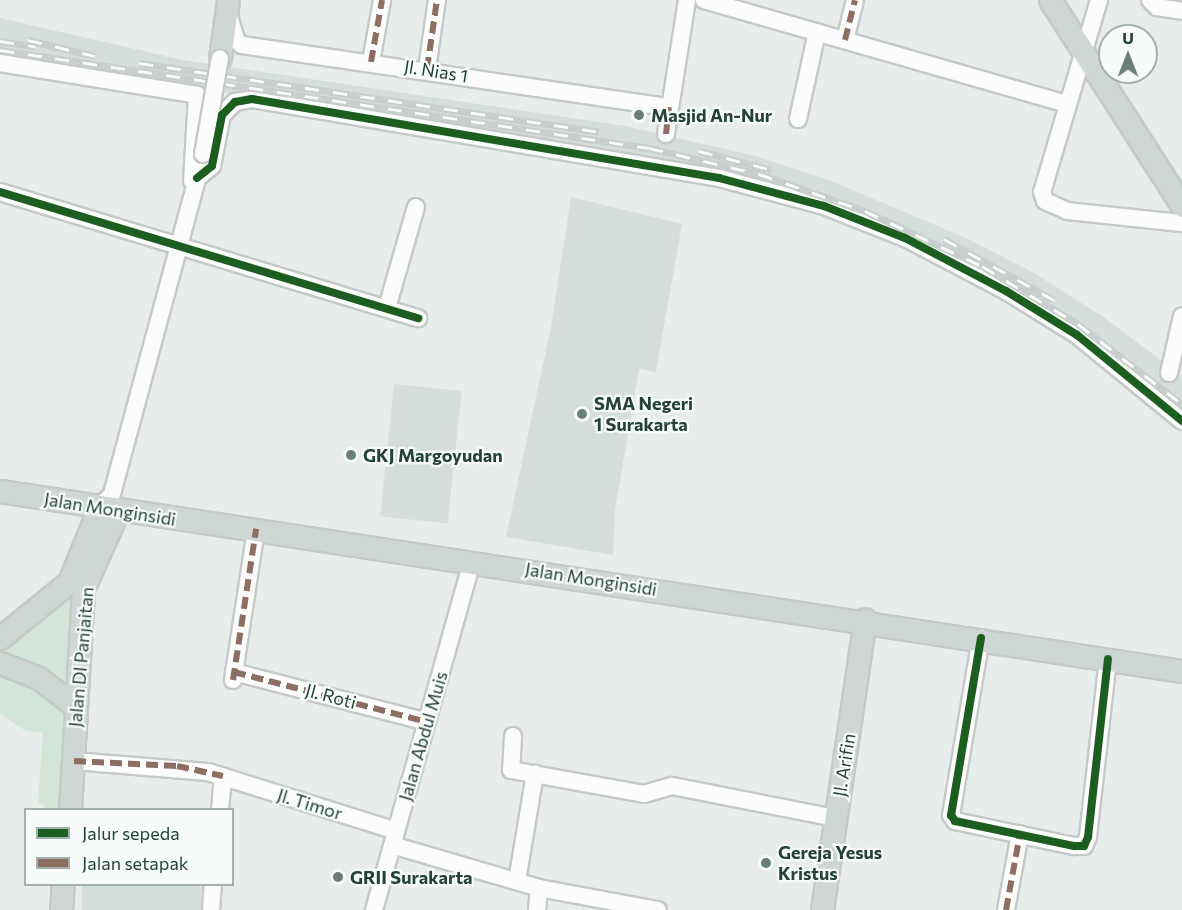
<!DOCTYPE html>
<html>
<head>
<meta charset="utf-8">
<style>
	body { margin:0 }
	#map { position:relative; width:1182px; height:910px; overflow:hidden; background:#e8edeb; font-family:Commissioner,sans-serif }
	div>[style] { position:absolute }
	.built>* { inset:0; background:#d6dedb; transform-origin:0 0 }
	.green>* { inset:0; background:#d1e6d8 }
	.roads { filter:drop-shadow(2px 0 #c5cac8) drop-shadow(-2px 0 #c5cac8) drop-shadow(0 2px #c5cac8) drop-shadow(0 -2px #c5cac8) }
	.minor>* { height:16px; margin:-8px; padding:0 8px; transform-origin:8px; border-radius:8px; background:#fcfcfc }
	.major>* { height:21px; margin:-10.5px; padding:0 10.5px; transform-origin:10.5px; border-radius:10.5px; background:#cfd7d5 }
	.rail>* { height:7px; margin-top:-3.5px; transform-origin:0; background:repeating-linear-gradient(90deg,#f7fbf9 0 14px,#c9cdcc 0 28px); box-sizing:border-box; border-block:2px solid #c9cdcc }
	.bridges { filter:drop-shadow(2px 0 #c5cac8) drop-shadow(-2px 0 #c5cac8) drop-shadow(0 2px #c5cac8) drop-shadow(0 -2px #c5cac8) }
	.minor-bridge>* { height:16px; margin:-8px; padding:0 8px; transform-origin:8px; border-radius:8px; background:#fcfcfc }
	.quiet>* { height:6px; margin-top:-3px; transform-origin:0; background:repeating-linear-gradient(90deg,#8d6e63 0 12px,transparent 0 18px) }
	.cycleway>* { height:8px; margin:-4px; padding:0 4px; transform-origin:4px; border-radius:4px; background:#1b5e20 }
	.dots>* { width:16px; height:16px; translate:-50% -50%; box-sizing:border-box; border:3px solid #f7fbf9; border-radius:50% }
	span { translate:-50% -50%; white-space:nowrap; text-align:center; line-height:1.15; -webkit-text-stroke:4.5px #f7fbf9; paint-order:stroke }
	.street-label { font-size:18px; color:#24423a }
	.poi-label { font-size:18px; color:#24423a; font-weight:700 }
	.left { translate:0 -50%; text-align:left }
	.legend { position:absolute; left:24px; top:808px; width:210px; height:78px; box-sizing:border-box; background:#f7fbf9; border:2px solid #a3b1ad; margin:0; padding:8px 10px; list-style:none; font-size:18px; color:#24423a }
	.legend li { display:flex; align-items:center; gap:12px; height:30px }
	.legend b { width:30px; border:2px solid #a3b1ad }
	.north { position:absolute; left:1098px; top:24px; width:60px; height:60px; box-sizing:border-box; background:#f7fbf9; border:2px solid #a3b1ad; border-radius:50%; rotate:0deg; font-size:16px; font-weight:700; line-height:24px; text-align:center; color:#24423a }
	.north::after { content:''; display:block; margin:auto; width:21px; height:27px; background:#697e78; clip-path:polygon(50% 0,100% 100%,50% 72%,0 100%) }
</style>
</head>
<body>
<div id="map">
	<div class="built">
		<div style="clip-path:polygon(0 18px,183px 60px,626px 126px,755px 156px,829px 180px,966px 238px,1034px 273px,1102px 316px,1182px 376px,1182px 414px,952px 258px,667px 162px,0 57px)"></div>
		<div style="clip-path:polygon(571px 197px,682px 224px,656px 372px,639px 369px,615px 510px,613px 555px,506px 537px,551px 327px)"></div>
		<div style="left:394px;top:384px;width:68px;height:133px;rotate:6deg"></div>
		<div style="left:82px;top:885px;width:124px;height:25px"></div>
	</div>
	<div class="green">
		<div style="clip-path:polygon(75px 582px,72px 699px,0 660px,0 639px)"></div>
		<div style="clip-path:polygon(0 670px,32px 682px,71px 709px,66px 809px,44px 809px,44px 804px,38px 803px,43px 733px,26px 731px,0 714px)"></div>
	</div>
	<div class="roads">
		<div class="minor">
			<div style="left:704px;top:0;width:377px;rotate:16deg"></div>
			<div style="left:1099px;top:0;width:200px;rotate:106.5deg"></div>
			<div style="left:1042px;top:192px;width:9px;rotate:72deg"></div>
			<div style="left:1045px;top:201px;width:24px;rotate:24deg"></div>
			<div style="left:1067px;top:211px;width:116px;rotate:6deg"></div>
			<div style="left:1150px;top:0;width:10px;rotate:45deg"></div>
			<div style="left:1157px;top:7px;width:25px;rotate:9deg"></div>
			<div style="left:228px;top:13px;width:28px;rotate:73deg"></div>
			<div style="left:236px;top:40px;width:8px;rotate:40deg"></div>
			<div style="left:242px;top:45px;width:431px;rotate:8.3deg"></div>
			<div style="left:845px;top:40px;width:41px;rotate:-76deg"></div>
			<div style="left:371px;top:62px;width:63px;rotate:-79.9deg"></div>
			<div style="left:0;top:63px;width:200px;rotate:9.2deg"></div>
			<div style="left:197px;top:95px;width:86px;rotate:93.3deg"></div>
			<div style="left:427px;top:69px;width:70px;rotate:-81.8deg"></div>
			<div style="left:798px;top:119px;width:89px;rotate:-77.7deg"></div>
			<div style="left:666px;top:134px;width:136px;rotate:-81.1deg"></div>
			<div style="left:197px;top:178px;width:19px;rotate:-39deg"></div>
			<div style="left:212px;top:166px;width:52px;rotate:-78.9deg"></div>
			<div style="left:222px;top:115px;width:18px;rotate:-45deg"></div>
			<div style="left:235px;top:102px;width:17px;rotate:-10deg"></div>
			<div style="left:252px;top:99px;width:474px;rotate:9.6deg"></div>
			<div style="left:719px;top:178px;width:109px;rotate:14.9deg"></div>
			<div style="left:824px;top:206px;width:87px;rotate:21.6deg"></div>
			<div style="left:905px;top:238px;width:114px;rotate:27.7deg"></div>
			<div style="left:1006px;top:291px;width:84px;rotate:31.8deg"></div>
			<div style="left:1077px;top:335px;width:136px;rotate:39.3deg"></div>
			<div style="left:0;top:192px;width:437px;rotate:16.8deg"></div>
			<div style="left:387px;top:308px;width:105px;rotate:-74deg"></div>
			<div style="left:1169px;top:373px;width:58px;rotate:-77.2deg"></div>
			<div style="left:99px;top:508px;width:19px;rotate:-47deg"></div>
			<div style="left:112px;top:494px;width:339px;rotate:-74.9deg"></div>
			<div style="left:981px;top:638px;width:180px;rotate:99.6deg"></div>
			<div style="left:951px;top:815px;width:7px;rotate:56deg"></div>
			<div style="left:955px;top:821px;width:122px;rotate:11.9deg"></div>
			<div style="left:1074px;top:846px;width:10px"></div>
			<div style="left:1084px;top:846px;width:10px;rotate:-66deg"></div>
			<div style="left:1088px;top:837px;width:179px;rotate:-83.6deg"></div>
			<div style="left:234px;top:672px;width:199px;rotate:14.5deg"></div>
			<div style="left:233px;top:680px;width:153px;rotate:-81.3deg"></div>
			<div style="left:513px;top:736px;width:34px;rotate:93deg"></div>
			<div style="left:511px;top:770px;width:135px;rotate:10.2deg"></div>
			<div style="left:644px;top:794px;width:29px;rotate:-16deg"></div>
			<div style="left:672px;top:786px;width:166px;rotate:11.1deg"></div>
			<div style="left:74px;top:761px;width:134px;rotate:4.7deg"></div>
			<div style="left:208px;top:772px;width:197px;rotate:17.4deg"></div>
			<div style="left:220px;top:810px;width:34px;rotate:-85deg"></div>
			<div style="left:392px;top:845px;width:153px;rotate:16.3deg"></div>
			<div style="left:539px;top:888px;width:121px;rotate:10.5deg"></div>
			<div style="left:517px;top:881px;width:109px;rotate:-80.5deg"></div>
			<div style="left:211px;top:910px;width:26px;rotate:-86deg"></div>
			<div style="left:374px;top:910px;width:362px;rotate:-74.3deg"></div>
			<div style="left:537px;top:910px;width:22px;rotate:-85deg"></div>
			<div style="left:1006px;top:910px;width:77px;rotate:-79.6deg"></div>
		</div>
		<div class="major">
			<div style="left:1050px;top:0;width:245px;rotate:57.3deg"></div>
			<div style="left:220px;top:58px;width:59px;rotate:-82.1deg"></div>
			<div style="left:0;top:491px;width:1196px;rotate:8.66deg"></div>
			<div style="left:0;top:638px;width:89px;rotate:-39.1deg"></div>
			<div style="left:69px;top:582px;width:80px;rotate:-67.9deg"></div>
			<div style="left:0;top:663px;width:40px;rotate:21deg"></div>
			<div style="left:37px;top:677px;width:48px;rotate:37.3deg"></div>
			<div style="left:70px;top:810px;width:221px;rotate:-86.6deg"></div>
			<div style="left:83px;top:589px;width:85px;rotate:-65.8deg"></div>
			<div style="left:61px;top:910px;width:26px;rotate:-86deg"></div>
			<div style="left:822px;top:910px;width:294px;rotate:-81.6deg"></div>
		</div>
	</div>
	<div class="rail">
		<div style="left:28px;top:40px;width:69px;rotate:13.4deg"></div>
		<div style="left:0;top:41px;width:36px;rotate:9deg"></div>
		<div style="left:0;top:50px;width:656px;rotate:8.59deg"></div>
		<div style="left:649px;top:148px;width:113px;rotate:13.3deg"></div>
		<div style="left:759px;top:174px;width:112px;rotate:19.2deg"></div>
		<div style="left:865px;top:211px;width:129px;rotate:25.2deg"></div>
		<div style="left:982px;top:266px;width:112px;rotate:31.1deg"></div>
		<div style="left:1078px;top:324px;width:131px;rotate:37.6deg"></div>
		<div style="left:139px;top:63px;width:465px;rotate:8.5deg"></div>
		<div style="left:699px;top:151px;width:75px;rotate:14.6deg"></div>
		<div style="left:944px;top:239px;width:126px;rotate:29deg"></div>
	</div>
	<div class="bridges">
		<div class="minor-bridge">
			<div style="left:203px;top:154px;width:97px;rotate:-80deg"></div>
		</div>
	</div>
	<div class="quiet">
		<div style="left:845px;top:40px;width:41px;rotate:-76deg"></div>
		<div style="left:371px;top:62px;width:63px;rotate:-79.9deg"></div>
		<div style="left:427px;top:69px;width:70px;rotate:-81.8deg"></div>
		<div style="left:666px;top:134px;width:27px;rotate:-84deg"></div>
		<div style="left:234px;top:672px;width:199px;rotate:14.5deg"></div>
		<div style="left:233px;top:680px;width:153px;rotate:-81.3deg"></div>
		<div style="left:74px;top:761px;width:103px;rotate:2.8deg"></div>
		<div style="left:177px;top:766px;width:47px;rotate:12.3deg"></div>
		<div style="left:1006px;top:910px;width:77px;rotate:-79.6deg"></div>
	</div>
	<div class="cycleway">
		<div style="left:197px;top:178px;width:19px;rotate:-39deg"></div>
		<div style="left:212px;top:166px;width:52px;rotate:-78.9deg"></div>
		<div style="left:222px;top:115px;width:18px;rotate:-45deg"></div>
		<div style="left:235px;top:102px;width:17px;rotate:-10deg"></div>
		<div style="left:252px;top:99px;width:474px;rotate:9.6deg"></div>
		<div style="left:719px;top:178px;width:109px;rotate:14.9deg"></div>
		<div style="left:824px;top:206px;width:87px;rotate:21.6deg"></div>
		<div style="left:905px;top:238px;width:114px;rotate:27.7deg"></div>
		<div style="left:1006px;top:291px;width:84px;rotate:31.8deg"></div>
		<div style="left:1077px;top:335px;width:136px;rotate:39.3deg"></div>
		<div style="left:0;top:192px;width:437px;rotate:16.8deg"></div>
		<div style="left:981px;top:638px;width:180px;rotate:99.6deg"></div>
		<div style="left:951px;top:815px;width:7px;rotate:56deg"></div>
		<div style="left:955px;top:821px;width:122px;rotate:11.9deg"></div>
		<div style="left:1074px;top:846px;width:10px"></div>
		<div style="left:1084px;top:846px;width:10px;rotate:-66deg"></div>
		<div style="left:1088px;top:837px;width:179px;rotate:-83.6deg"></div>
	</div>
	<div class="dots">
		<div style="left:639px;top:115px;background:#697e78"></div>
		<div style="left:582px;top:414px;background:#697e78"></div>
		<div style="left:351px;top:455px;background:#697e78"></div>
		<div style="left:766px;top:863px;background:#697e78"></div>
		<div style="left:338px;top:877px;background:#697e78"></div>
	</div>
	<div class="street-label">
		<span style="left:436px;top:71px;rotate:9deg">Jl. Nias 1</span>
		<span style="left:110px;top:509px;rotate:9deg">Jalan Monginsidi</span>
		<span style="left:591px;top:579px;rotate:9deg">Jalan Monginsidi</span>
		<span style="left:81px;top:657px;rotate:-85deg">Jalan DI Panjaitan</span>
		<span style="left:331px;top:696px;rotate:15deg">Jl. Roti</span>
		<span style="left:423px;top:736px;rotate:-74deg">Jalan Abdul Muis</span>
		<span style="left:844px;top:765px;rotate:-81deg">Jl. Arifin</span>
		<span style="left:310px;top:804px;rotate:17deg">Jl. Timor</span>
	</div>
	<div class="poi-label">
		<span class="left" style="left:651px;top:115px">Masjid An-Nur</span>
		<span class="left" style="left:594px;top:414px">SMA Negeri<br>1 Surakarta</span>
		<span class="left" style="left:363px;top:455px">GKJ Margoyudan</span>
		<span class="left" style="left:778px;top:863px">Gereja Yesus<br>Kristus</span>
		<span class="left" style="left:350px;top:877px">GRII Surakarta</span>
	</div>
	<ul class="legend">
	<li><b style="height:8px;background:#1b5e20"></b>Jalur sepeda</li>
	<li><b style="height:8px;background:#8d6e63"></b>Jalan setapak</li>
	</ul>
	<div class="north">U</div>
</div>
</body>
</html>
